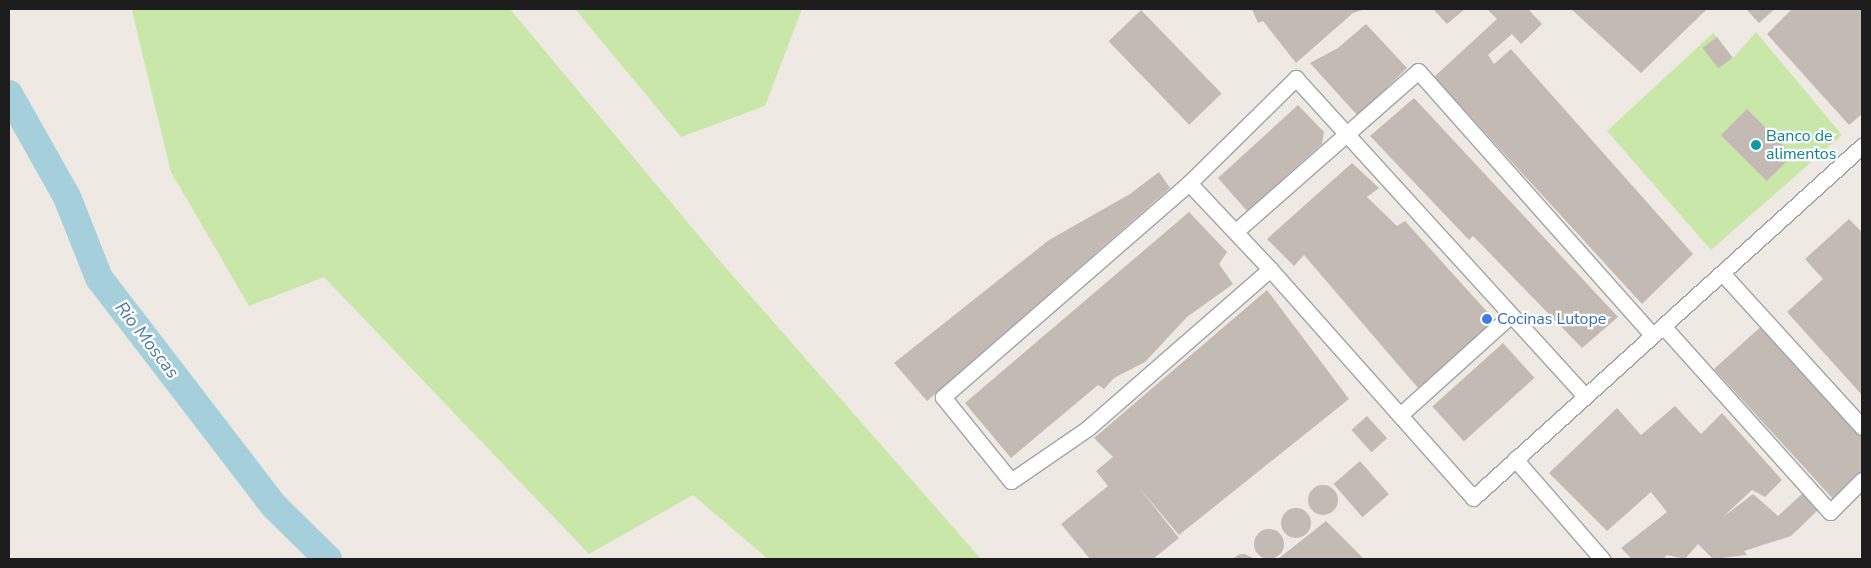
<!DOCTYPE html>
<html>
<head>
<meta charset="utf-8">
<style>
	body { margin:0 }
	#map { position:relative; width:1871px; height:568px; overflow:hidden; background:#eeeae3; font-family:"Nunito Sans",sans-serif }
	div>[style] { position:absolute }
	.grass>* { inset:0; background:#cae7aa }
	.river>* { height:28px; margin:-14px; padding:0 14px; transform-origin:14px; border-radius:14px; background:#a5d0db }
	.building>* { inset:0; background:#c3bab3; transform-origin:0 0 }
	.round { border-radius:50% }
	.roads { filter:drop-shadow(1px 0 #a4a4a4) drop-shadow(-1px 0 #a4a4a4) drop-shadow(0 1px #a4a4a4) drop-shadow(0 -1px #a4a4a4) }
	.minor>* { height:15px; margin:-7.5px; padding:0 7.5px; transform-origin:7.5px; border-radius:7.5px; background:#fff }
	.dots>* { width:14px; height:14px; translate:-50% -50%; box-sizing:border-box; border:2px solid #fff; border-radius:50% }
	span { translate:-50% -50%; white-space:nowrap; text-align:center; line-height:1.15; -webkit-text-stroke:4.5px #fff; paint-order:stroke }
	.culture-label { font-size:16px; color:#0d838f }
	.left { translate:0 -50%; text-align:left }
	.shop-label { font-size:16px; color:#366cbe }
	.water-label { font-size:18px; color:#4a79a2; font-style:italic }
	.frame { position:absolute; inset:0; border:10px solid #1d1d1d; pointer-events:none }
</style>
</head>
<body>
<div id="map">
	<div class="grass">
		<div style="clip-path:polygon(136px 9px,510px 9px,719px 260px,981px 559px,768px 559px,693px 495px,589px 554px,324px 277px,249px 306px,171px 172px,132px 11px)"></div>
		<div style="clip-path:polygon(575px 9px,802px 9px,765px 106px,681px 137px)"></div>
		<div style="clip-path:polygon(1756px 32px,1842px 135px,1711px 250px,1607px 131px,1713px 33px,1733px 58px)"></div>
	</div>
	<div class="river">
		<div style="left:9px;top:94px;width:118px;rotate:60.6deg"></div>
		<div style="left:67px;top:197px;width:87px;rotate:68.4deg"></div>
		<div style="left:99px;top:278px;width:287px;rotate:52.5deg"></div>
		<div style="left:274px;top:506px;width:76px;rotate:44.5deg"></div>
	</div>
	<div class="building">
		<div style="clip-path:polygon(1252px 9px,1365px 9px,1353px 13px,1296px 63px,1263px 21px,1258px 23px)"></div>
		<div style="clip-path:polygon(1433px 9px,1465px 9px,1447px 24px)"></div>
		<div style="clip-path:polygon(1487px 9px,1528px 9px,1542px 24px,1521px 44px,1512px 34px,1488px 55px,1494px 64px,1511px 49px,1693px 254px,1642px 304px,1434px 77px,1497px 19px)"></div>
		<div style="clip-path:polygon(1571px 9px,1707px 9px,1641px 73px)"></div>
		<div style="clip-path:polygon(1746px 9px,1775px 9px,1759px 23px)"></div>
		<div style="clip-path:polygon(1792px 9px,1862px 9px,1862px 114px,1849px 125px,1767px 34px)"></div>
		<div style="left:1141px;top:10px;width:116px;height:45px;rotate:46deg"></div>
		<div style="clip-path:polygon(1366px 24px,1407px 68px,1358px 116px,1310px 63px,1338px 48px)"></div>
		<div style="left:1717px;top:37px;width:26px;height:18px;rotate:53deg"></div>
		<div style="clip-path:polygon(1414px 98px,1618px 317px,1582px 348px,1473px 236px,1469px 240px,1370px 136px)"></div>
		<div style="clip-path:polygon(1298px 105px,1324px 132px,1322px 144px,1247px 211px,1218px 178px)"></div>
		<div style="left:1747px;top:109px;width:65px;height:37px;rotate:45deg"></div>
		<div style="clip-path:polygon(1352px 163px,1379px 188px,1367px 197px,1397px 226px,1405px 221px,1491px 316px,1491px 324px,1418px 388px,1304px 255px,1294px 266px,1267px 239px)"></div>
		<div style="clip-path:polygon(1159px 172px,1170px 188px,927px 401px,894px 363px,1049px 240px,1130px 194px)"></div>
		<div style="clip-path:polygon(1189px 212px,1227px 252px,1219px 264px,1233px 284px,1187px 317px,1145px 362px,1114px 378px,1104px 389px,1098px 385px,1011px 458px,965px 403px)"></div>
		<div style="clip-path:polygon(1849px 219px,1862px 232px,1862px 395px,1787px 312px,1823px 279px,1805px 259px)"></div>
		<div style="clip-path:polygon(1267px 290px,1349px 399px,1179px 535px,1137px 485px,1179px 538px,1153px 559px,1090px 559px,1061px 524px,1108px 486px,1096px 471px,1113px 457px,1094px 438px)"></div>
		<div style="clip-path:polygon(1766px 322px,1862px 427px,1862px 474px,1834px 500px,1714px 369px)"></div>
		<div style="left:1503px;top:343px;width:47px;height:95px;rotate:48deg"></div>
		<div style="clip-path:polygon(1675px 406px,1701px 434px,1722px 413px,1782px 480px,1765px 497px,1752px 490px,1723px 517px,1753px 494px,1778px 516px,1803px 493px,1818px 510px,1791px 536px,1744px 551px,1747px 555px,1713px 559px,1698px 544px,1685px 559px,1667px 555px,1663px 559px,1632px 559px,1621px 548px,1667px 512px,1651px 492px,1607px 531px,1549px 473px,1617px 408px,1641px 435px)"></div>
		<div style="left:1367px;top:416px;width:30px;height:21px;rotate:48deg"></div>
		<div style="left:1360px;top:461px;width:44px;height:35px;rotate:49deg"></div>
		<div class="round" style="left:1308px;top:485px;width:30px;height:30px"></div>
		<div class="round" style="left:1281px;top:508px;width:30px;height:30px"></div>
		<div style="clip-path:polygon(1326px 521px,1364px 559px,1278px 559px)"></div>
		<div class="round" style="left:1254px;top:529px;width:30px;height:30px"></div>
		<div style="clip-path:polygon(1245px 554px,1255px 559px,1232px 559px,1240px 554px)"></div>
	</div>
	<div class="roads">
		<div class="minor">
			<div style="left:1189px;top:183px;width:118px;rotate:46.7deg"></div>
			<div style="left:1236px;top:231px;width:242px;rotate:-41.3deg"></div>
			<div style="left:1418px;top:71px;width:353px;rotate:48.4deg"></div>
			<div style="left:1722px;top:273px;width:208px;rotate:47.7deg"></div>
			<div style="left:1663px;top:326px;width:250px;rotate:48.1deg"></div>
			<div style="left:1830px;top:512px;width:45px;rotate:-45deg"></div>
			<div style="left:1585px;top:396px;width:430px;rotate:-132.3deg"></div>
			<div style="left:1296px;top:78px;width:150px;rotate:135.5deg"></div>
			<div style="left:1189px;top:183px;width:326px;rotate:139deg"></div>
			<div style="left:943px;top:397px;width:108px;rotate:51deg"></div>
			<div style="left:1011px;top:481px;width:93px;rotate:-34.5deg"></div>
			<div style="left:1088px;top:428px;width:242px;rotate:-41.1deg"></div>
			<div style="left:1270px;top:269px;width:306px;rotate:48.4deg"></div>
			<div style="left:1473px;top:498px;width:525px;rotate:-42.14deg"></div>
			<div style="left:1400px;top:415px;width:149px;rotate:-42deg"></div>
			<div style="left:1515px;top:459px;width:133px;rotate:49deg"></div>
		</div>
	</div>
	<div class="dots">
		<div style="left:1756px;top:145px;background:#0f9aa8"></div>
		<div style="left:1487px;top:319px;background:#3f7fe0"></div>
	</div>
	<div class="culture-label">
		<span class="left" style="left:1766px;top:145px">Banco de<br>alimentos</span>
	</div>
	<div class="shop-label">
		<span class="left" style="left:1497px;top:319px">Cocinas Lutope</span>
	</div>
	<div class="water-label">
		<span style="left:147px;top:340px;rotate:52deg">Rio Moscas</span>
	</div>
	<div class="frame"></div>
</div>
</body>
</html>
